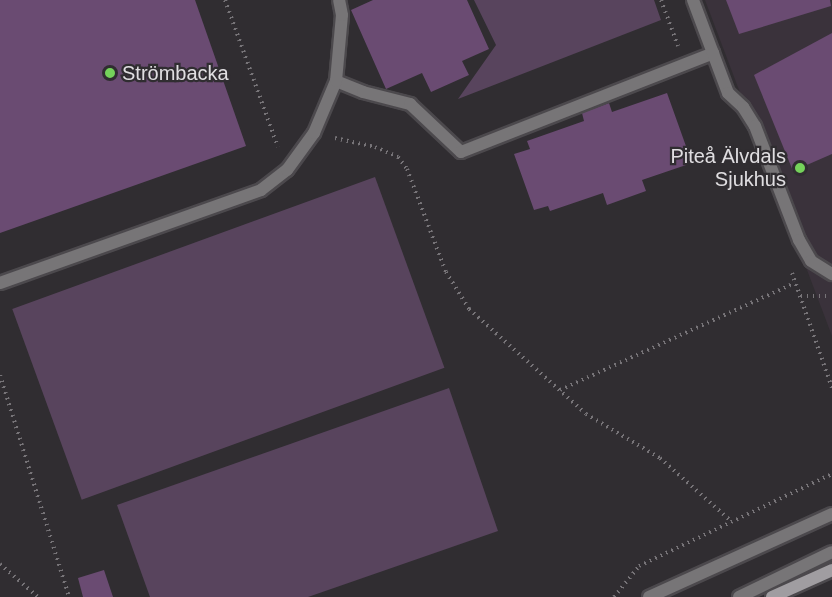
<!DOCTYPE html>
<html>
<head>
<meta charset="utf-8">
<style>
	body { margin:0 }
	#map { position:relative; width:832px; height:597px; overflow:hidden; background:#302d31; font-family:Arial,sans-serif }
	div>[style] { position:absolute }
	.built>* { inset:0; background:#3a323b }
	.green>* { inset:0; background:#58445d; transform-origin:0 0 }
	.building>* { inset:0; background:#6a4b72 }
	.path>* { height:4px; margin-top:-2px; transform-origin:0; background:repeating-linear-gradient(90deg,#777478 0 1.5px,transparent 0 6px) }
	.roads { filter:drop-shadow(2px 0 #4c494d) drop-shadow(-2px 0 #4c494d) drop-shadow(0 2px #4c494d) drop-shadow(0 -2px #4c494d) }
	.service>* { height:12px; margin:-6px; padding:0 6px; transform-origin:6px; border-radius:6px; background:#777577 }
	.minor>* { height:12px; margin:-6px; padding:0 6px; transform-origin:6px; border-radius:6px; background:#777577 }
	.secondary>* { height:12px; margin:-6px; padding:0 6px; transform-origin:6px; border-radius:6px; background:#a09da1 }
	.dots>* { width:16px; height:16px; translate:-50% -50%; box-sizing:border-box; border:3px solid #302d31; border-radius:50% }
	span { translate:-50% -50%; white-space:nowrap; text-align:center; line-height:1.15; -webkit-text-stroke:4.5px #302d31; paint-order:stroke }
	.poi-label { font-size:20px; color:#e0dee1 }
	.left { translate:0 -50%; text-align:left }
	.right { translate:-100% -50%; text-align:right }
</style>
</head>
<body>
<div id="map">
	<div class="built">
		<div style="clip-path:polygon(705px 0,832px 0,832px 336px)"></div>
	</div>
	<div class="green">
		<div style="clip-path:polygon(474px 0,654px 0,661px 20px,458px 99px,496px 45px)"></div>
		<div style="left:375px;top:177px;width:203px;height:386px;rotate:70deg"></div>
		<div style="clip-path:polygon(449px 388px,498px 531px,308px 597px,150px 597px,117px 505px)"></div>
	</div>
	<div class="building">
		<div style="clip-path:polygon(0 0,195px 0,246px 146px,0 233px)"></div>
		<div style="clip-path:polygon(373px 0,467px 0,489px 49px,462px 61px,469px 75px,431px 92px,422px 73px,386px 89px,351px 10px)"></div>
		<div style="clip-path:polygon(726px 0,830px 0,831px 6px,739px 34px)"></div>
		<div style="clip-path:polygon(832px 33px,832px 154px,793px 171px,754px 75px)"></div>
		<div style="clip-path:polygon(667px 93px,692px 163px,642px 180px,646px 191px,607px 205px,603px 193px,550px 211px,548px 206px,534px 210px,514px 154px,530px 149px,527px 141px,584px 121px,582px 113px,609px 103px,612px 112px)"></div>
		<div style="clip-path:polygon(104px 570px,113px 597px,83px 597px,78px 578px)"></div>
	</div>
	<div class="path">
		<div style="left:225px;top:0;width:156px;rotate:70.2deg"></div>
		<div style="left:661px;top:0;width:49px;rotate:69.7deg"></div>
		<div style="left:335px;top:138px;width:41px;rotate:12.7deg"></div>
		<div style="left:375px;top:147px;width:25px;rotate:23deg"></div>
		<div style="left:398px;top:157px;width:15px;rotate:53deg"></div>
		<div style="left:407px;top:169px;width:110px;rotate:69.3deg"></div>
		<div style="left:446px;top:272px;width:44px;rotate:58.1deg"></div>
		<div style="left:469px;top:309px;width:157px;rotate:41.9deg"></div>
		<div style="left:586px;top:414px;width:86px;rotate:30.7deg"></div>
		<div style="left:660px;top:458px;width:96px;rotate:41.6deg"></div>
		<div style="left:792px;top:273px;width:122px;rotate:70.8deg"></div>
		<div style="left:801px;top:296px;width:26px"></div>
		<div style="left:0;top:375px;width:232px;rotate:72.7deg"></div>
		<div style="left:560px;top:390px;width:258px;rotate:-24.5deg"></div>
		<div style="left:0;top:564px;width:50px;rotate:41deg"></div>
		<div style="left:614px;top:597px;width:40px;rotate:-51deg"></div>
		<div style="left:639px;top:566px;width:214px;rotate:-25.5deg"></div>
	</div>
	<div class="roads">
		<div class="service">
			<div style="left:336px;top:81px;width:29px;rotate:22deg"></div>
			<div style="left:363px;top:92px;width:49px;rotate:14.3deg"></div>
			<div style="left:410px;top:104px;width:70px;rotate:43.3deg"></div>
			<div style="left:461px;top:152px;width:271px;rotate:-21.4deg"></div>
			<div style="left:0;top:283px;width:277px;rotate:-19.6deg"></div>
			<div style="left:261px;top:190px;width:33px;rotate:-38deg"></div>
			<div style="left:287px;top:170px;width:46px;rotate:-53.9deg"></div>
			<div style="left:314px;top:133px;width:56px;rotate:-67.1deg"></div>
			<div style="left:336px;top:81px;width:66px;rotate:-84.8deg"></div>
			<div style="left:342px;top:15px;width:15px;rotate:-101deg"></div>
			<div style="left:649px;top:597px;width:201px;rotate:-24.4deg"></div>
			<div style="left:739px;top:597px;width:103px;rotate:-25.8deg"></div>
		</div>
		<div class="minor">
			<div style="left:693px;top:0;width:99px;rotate:69.4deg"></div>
			<div style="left:728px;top:93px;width:21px;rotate:43deg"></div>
			<div style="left:743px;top:107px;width:22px;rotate:58deg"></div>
			<div style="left:755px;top:126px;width:122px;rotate:68.9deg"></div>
			<div style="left:799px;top:240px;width:24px;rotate:60deg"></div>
			<div style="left:811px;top:261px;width:25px;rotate:32deg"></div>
		</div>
		<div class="secondary">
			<div style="left:772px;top:597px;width:66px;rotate:-24.2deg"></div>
		</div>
	</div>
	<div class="dots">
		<div style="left:110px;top:73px;background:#75d25b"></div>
		<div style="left:800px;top:168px;background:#75d25b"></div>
	</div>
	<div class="poi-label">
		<span class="left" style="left:122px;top:73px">Strömbacka</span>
		<span class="right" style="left:786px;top:168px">Piteå Älvdals<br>Sjukhus</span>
	</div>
</div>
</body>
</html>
